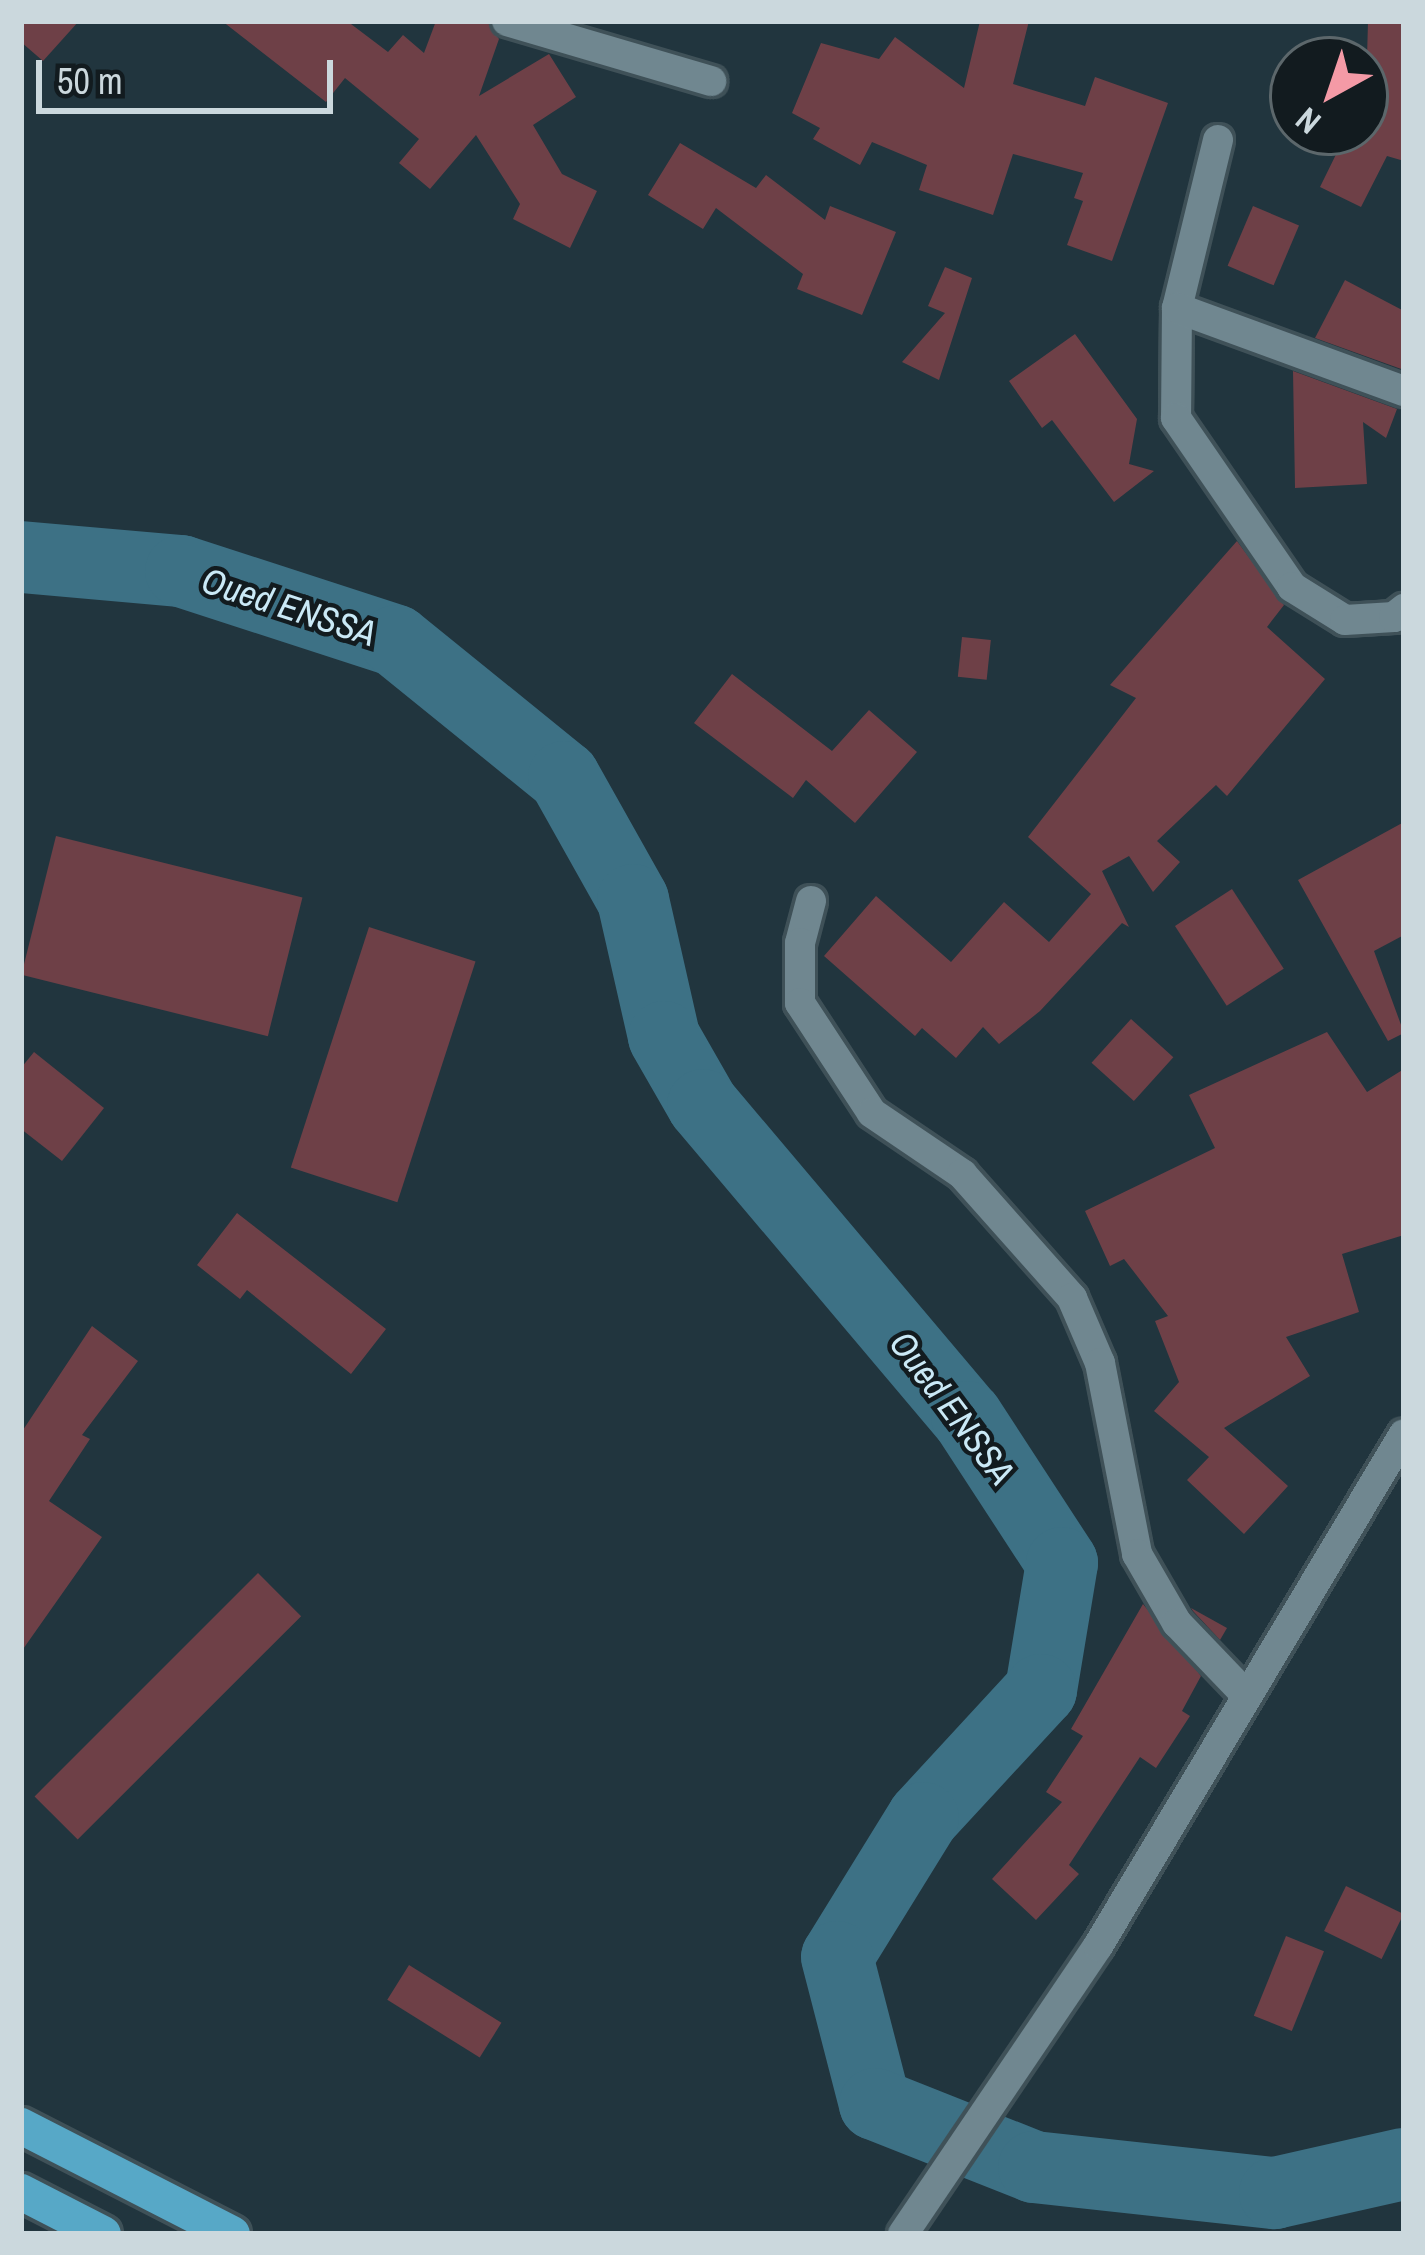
<!DOCTYPE html>
<html>
<head>
<meta charset="utf-8">
<style>
	body { margin:0 }
	#map { position:relative; width:1425px; height:2255px; overflow:hidden; background:#21353e; font-family:"Archivo Narrow",sans-serif }
	div>[style] { position:absolute }
	.river>* { height:72px; margin:-36px; padding:0 36px; transform-origin:36px; border-radius:36px; background:#3d7185 }
	.building>* { inset:0; background:#6e4047; transform-origin:0 0 }
	.roads { filter:drop-shadow(3px 0 #3f5158) drop-shadow(-3px 0 #3f5158) drop-shadow(0 3px #3f5158) drop-shadow(0 -3px #3f5158) }
	.minor>* { height:30px; margin:-15px; padding:0 15px; transform-origin:15px; border-radius:15px; background:#708790 }
	.highway>* { height:36px; margin:-18px; padding:0 18px; transform-origin:18px; border-radius:18px; background:#57a8c7 }
	span { translate:-50% -50%; white-space:nowrap; text-align:center; line-height:1.15; -webkit-text-stroke:9px #121b1f; paint-order:stroke }
	.water-label { font-size:36px; color:#cae9f6; font-style:italic }
	.frame { position:absolute; inset:0; border:24px solid #cbd8dd; pointer-events:none }
	.north { position:absolute; left:1269px; top:36px; width:120px; height:120px; box-sizing:border-box; background:#121b1f; border:3px solid #5c676b; border-radius:50%; rotate:220deg; font-size:33px; font-weight:700; line-height:48px; text-align:center; color:#cbd8dd }
	.north::after { content:''; display:block; margin:auto; width:42px; height:54px; background:#f49aa6; clip-path:polygon(50% 0,100% 100%,50% 72%,0 100%) }
	.scale { position:absolute; left:36px; top:60px; width:297px; height:54px; box-sizing:border-box; border:6px solid #cbd8dd; border-top:0; padding-left:15px; font-size:36px; line-height:42px; white-space:nowrap; color:#cbd8dd; -webkit-text-stroke:9px #121b1f; paint-order:stroke }
</style>
</head>
<body>
<div id="map">
	<div class="river">
		<div style="left:21px;top:557px;width:161px;rotate:5deg"></div>
		<div style="left:181px;top:571px;width:226px;rotate:18deg"></div>
		<div style="left:396px;top:641px;width:216px;rotate:39deg"></div>
		<div style="left:564px;top:777px;width:141px;rotate:60.7deg"></div>
		<div style="left:633px;top:900px;width:140px;rotate:77.2deg"></div>
		<div style="left:664px;top:1037px;width:78px;rotate:60.2deg"></div>
		<div style="left:703px;top:1105px;width:409px;rotate:49.8deg"></div>
		<div style="left:967px;top:1417px;width:174px;rotate:56.9deg"></div>
		<div style="left:1062px;top:1563px;width:129px;rotate:99.4deg"></div>
		<div style="left:1041px;top:1690px;width:174px;rotate:132.7deg"></div>
		<div style="left:923px;top:1818px;width:163px;rotate:121.7deg"></div>
		<div style="left:837px;top:1957px;width:152px;rotate:75.5deg"></div>
		<div style="left:875px;top:2104px;width:171px;rotate:21.6deg"></div>
		<div style="left:1034px;top:2167px;width:242px;rotate:6.2deg"></div>
		<div style="left:1275px;top:2193px;width:132px;rotate:-12.7deg"></div>
	</div>
	<div class="building">
		<div style="clip-path:polygon(21px 21px,79px 21px,43px 61px,21px 42px)"></div>
		<div style="clip-path:polygon(222px 21px,347px 21px,388px 52px,403px 35px,424px 53px,436px 21px,488px 21px,499px 39px,479px 96px,549px 54px,576px 97px,533px 125px,562px 174px,597px 191px,570px 248px,513px 219px,520px 204px,476px 135px,430px 189px,399px 163px,419px 139px,345px 78px,326px 102px)"></div>
		<div style="clip-path:polygon(980px 21px,1029px 21px,1013px 84px,1085px 106px,1095px 77px,1168px 103px,1112px 261px,1067px 245px,1083px 201px,1074px 198px,1083px 173px,1013px 154px,993px 215px,919px 190px,927px 165px,872px 142px,860px 165px,813px 139px,820px 128px,792px 113px,821px 43px,879px 59px,895px 37px,964px 88px)"></div>
		<div style="clip-path:polygon(1368px 21px,1404px 21px,1404px 161px,1387px 156px,1361px 207px,1320px 187px,1347px 132px,1365px 132px)"></div>
		<div style="clip-path:polygon(680px 143px,756px 188px,766px 175px,825px 220px,830px 206px,896px 232px,862px 315px,797px 289px,803px 274px,716px 208px,703px 229px,648px 195px)"></div>
		<div style="left:1253px;top:206px;width:50px;height:65px;rotate:23deg"></div>
		<div style="clip-path:polygon(945px 267px,972px 278px,939px 380px,902px 362px,945px 313px,928px 306px)"></div>
		<div style="clip-path:polygon(1345px 280px,1404px 311px,1404px 370px,1315px 338px)"></div>
		<div style="clip-path:polygon(1075px 334px,1137px 419px,1129px 464px,1154px 471px,1114px 502px,1052px 420px,1042px 428px,1009px 381px)"></div>
		<div style="clip-path:polygon(1293px 371px,1397px 409px,1386px 438px,1363px 422px,1367px 484px,1295px 488px)"></div>
		<div style="clip-path:polygon(1237px 541px,1284px 605px,1267px 627px,1325px 679px,1227px 796px,1216px 785px,1157px 841px,1180px 862px,1153px 892px,1129px 856px,1102px 871px,1129px 927px,1122px 923px,1040px 1011px,999px 1044px,983px 1027px,956px 1058px,922px 1028px,915px 1036px,824px 956px,876px 896px,951px 962px,1004px 902px,1049px 942px,1091px 894px,1028px 837px,1136px 698px,1110px 685px)"></div>
		<div style="left:962px;top:637px;width:29px;height:40px;rotate:6deg"></div>
		<div style="clip-path:polygon(732px 674px,832px 751px,869px 710px,917px 752px,855px 823px,806px 780px,793px 798px,694px 723px)"></div>
		<div style="clip-path:polygon(1404px 822px,1404px 935px,1374px 951px,1404px 1033px,1388px 1041px,1298px 880px)"></div>
		<div style="left:56px;top:836px;width:254px;height:143px;rotate:14deg"></div>
		<div style="left:1232px;top:889px;width:95px;height:68px;rotate:57deg"></div>
		<div style="left:369px;top:927px;width:112px;height:253px;rotate:18deg"></div>
		<div style="left:1131px;top:1019px;width:57px;height:59px;rotate:42deg"></div>
		<div style="clip-path:polygon(1327px 1032px,1367px 1092px,1404px 1069px,1404px 1235px,1342px 1254px,1359px 1312px,1286px 1337px,1310px 1376px,1224px 1428px,1288px 1486px,1244px 1534px,1187px 1480px,1209px 1457px,1154px 1411px,1179px 1382px,1155px 1321px,1168px 1316px,1124px 1259px,1110px 1266px,1085px 1211px,1215px 1148px,1189px 1095px)"></div>
		<div style="clip-path:polygon(34px 1052px,104px 1108px,62px 1161px,21px 1129px,21px 1068px)"></div>
		<div style="clip-path:polygon(237px 1213px,386px 1329px,351px 1374px,247px 1290px,240px 1299px,197px 1265px)"></div>
		<div style="clip-path:polygon(92px 1326px,138px 1361px,82px 1435px,90px 1439px,49px 1501px,102px 1537px,21px 1652px,21px 1433px)"></div>
		<div style="left:258px;top:1573px;width:61px;height:316px;rotate:45deg"></div>
		<div style="clip-path:polygon(1143px 1604px,1201px 1676px,1182px 1711px,1190px 1716px,1156px 1768px,1140px 1757px,1069px 1865px,1079px 1874px,1036px 1920px,992px 1879px,1062px 1802px,1046px 1792px,1083px 1736px,1071px 1729px)"></div>
		<div style="clip-path:polygon(1191px 1608px,1227px 1628px,1220px 1640px,1193px 1611px)"></div>
		<div style="left:1346px;top:1886px;width:64px;height:50px;rotate:26deg"></div>
		<div style="left:1286px;top:1936px;width:41px;height:86px;rotate:22deg"></div>
		<div style="left:409px;top:1965px;width:109px;height:41px;rotate:32deg"></div>
	</div>
	<div class="roads">
		<div class="minor">
			<div style="left:507px;top:21px;width:213px;rotate:16.4deg"></div>
			<div style="left:1218px;top:140px;width:173px;rotate:103.7deg"></div>
			<div style="left:1177px;top:308px;width:110px;rotate:90.5deg"></div>
			<div style="left:1176px;top:418px;width:205px;rotate:55.5deg"></div>
			<div style="left:1292px;top:587px;width:62px;rotate:31.9deg"></div>
			<div style="left:1345px;top:620px;width:49px;rotate:-3.5deg"></div>
			<div style="left:1394px;top:617px;width:13px;rotate:-39deg"></div>
			<div style="left:1177px;top:308px;width:242px;rotate:20.1deg"></div>
			<div style="left:811px;top:901px;width:43px;rotate:104.7deg"></div>
			<div style="left:800px;top:943px;width:60px;rotate:90deg"></div>
			<div style="left:800px;top:1003px;width:131px;rotate:56.8deg"></div>
			<div style="left:872px;top:1113px;width:109px;rotate:34.1deg"></div>
			<div style="left:962px;top:1174px;width:166px;rotate:48.4deg"></div>
			<div style="left:1072px;top:1298px;width:71px;rotate:66.7deg"></div>
			<div style="left:1100px;top:1363px;width:195px;rotate:79deg"></div>
			<div style="left:1137px;top:1554px;width:80px;rotate:59.9deg"></div>
			<div style="left:1177px;top:1623px;width:101px;rotate:46.2deg"></div>
			<div style="left:903px;top:2234px;width:348px;rotate:-55.9deg"></div>
			<div style="left:1098px;top:1946px;width:596px;rotate:-59.14deg"></div>
		</div>
		<div class="highway">
			<div style="left:21px;top:2126px;width:237px;rotate:27.1deg"></div>
			<div style="left:21px;top:2192px;width:92px;rotate:27.1deg"></div>
		</div>
	</div>
	<div class="water-label">
		<span style="left:289px;top:607px;rotate:18deg">Oued ENSSA</span>
		<span style="left:952px;top:1408px;rotate:53deg">Oued ENSSA</span>
	</div>
	<div class="frame"></div>
	<div class="north">N</div>
	<div class="scale">50 m</div>
</div>
</body>
</html>
